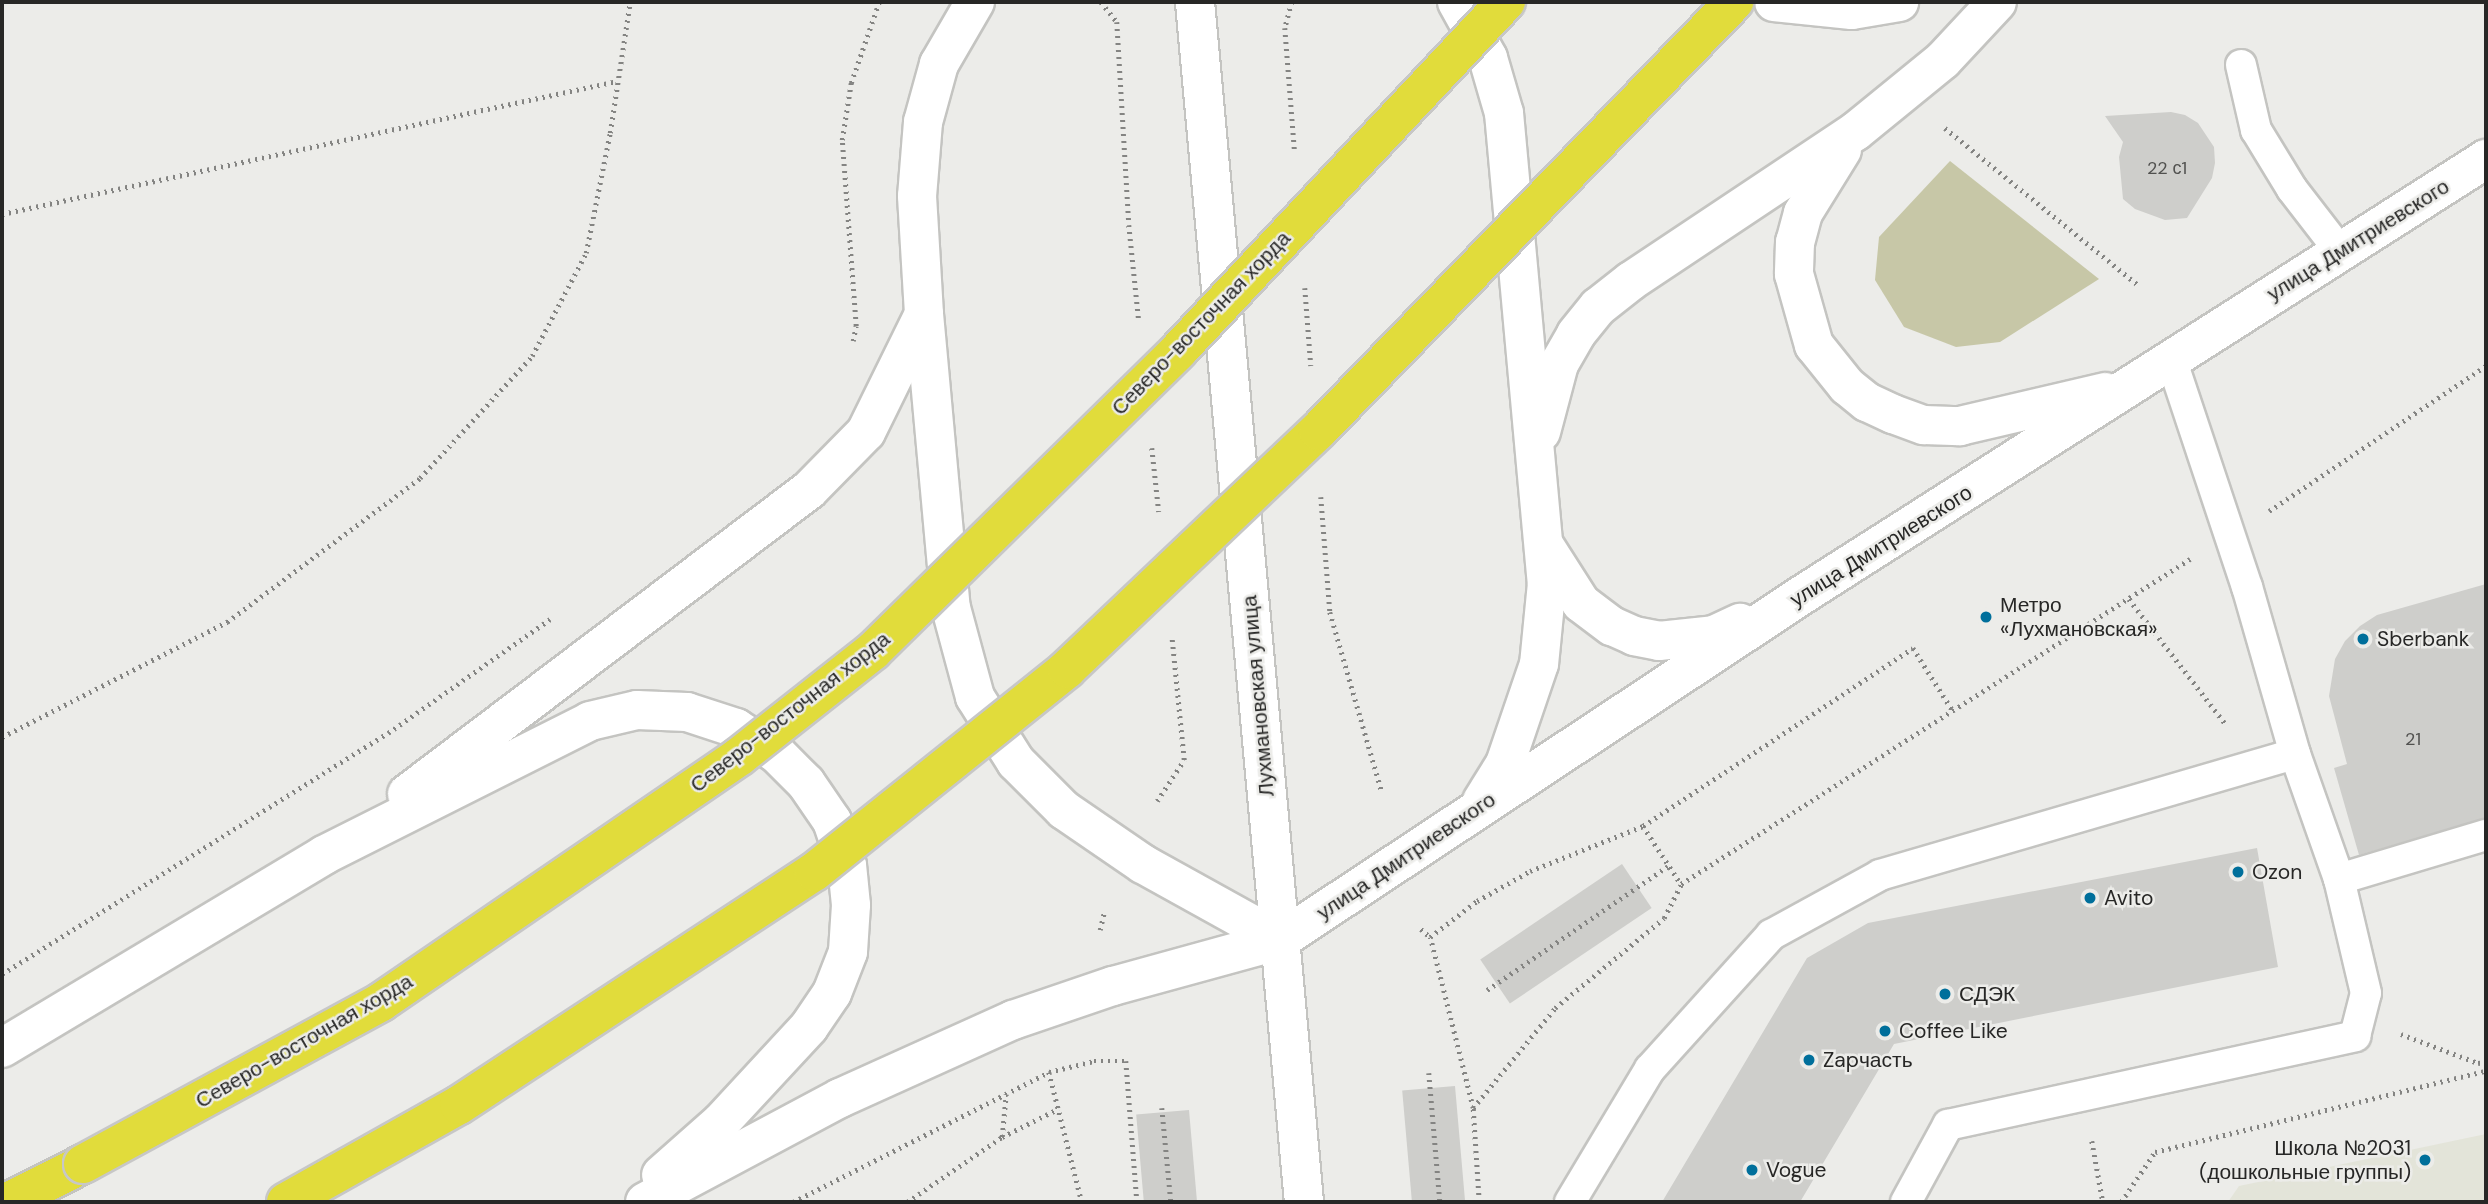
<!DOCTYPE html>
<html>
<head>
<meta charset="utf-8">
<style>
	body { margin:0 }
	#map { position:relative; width:2488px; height:1204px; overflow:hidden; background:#ecece9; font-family:"DM Sans",sans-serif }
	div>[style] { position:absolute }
	.built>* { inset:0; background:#e3e4d9 }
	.green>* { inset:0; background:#c7c7a7 }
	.building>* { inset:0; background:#cececb; transform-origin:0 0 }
	.path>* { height:4.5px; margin-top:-2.25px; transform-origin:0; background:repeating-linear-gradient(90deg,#848482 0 2px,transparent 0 7px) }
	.roads { filter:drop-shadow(2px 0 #c4c4c1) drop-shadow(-2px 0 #c4c4c1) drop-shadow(0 2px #c4c4c1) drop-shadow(0 -2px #c4c4c1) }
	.lane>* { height:30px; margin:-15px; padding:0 15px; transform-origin:15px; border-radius:15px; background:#fff }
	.secondary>* { height:38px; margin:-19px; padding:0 19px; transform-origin:19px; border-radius:19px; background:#fff }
	.highway>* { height:38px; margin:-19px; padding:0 19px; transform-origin:19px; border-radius:19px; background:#e1dc3b }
	.bridges { filter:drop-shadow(2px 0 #c7c7c7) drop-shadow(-2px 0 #c7c7c7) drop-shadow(0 2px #c7c7c7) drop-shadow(0 -2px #c7c7c7) }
	.highway-bridge>* { height:38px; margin:-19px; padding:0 19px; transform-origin:19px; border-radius:19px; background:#e1dc3b }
	.dots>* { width:19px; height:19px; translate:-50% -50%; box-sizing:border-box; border:4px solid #ecece9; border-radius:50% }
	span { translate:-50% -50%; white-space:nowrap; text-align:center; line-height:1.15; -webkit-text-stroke:5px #ecece9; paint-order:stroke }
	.number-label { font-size:18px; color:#51514f }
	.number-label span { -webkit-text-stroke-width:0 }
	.street-label { font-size:21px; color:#272726 }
	.poi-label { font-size:21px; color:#272726 }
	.left { translate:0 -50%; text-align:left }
	.right { translate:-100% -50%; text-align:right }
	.frame { position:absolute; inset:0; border:4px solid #272726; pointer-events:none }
</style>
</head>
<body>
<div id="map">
	<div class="built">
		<div style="clip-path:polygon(2486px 1134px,2486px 1202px,2228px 1202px,2239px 1186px)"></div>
	</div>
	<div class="green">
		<div style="clip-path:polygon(1950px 161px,2099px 279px,2000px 342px,1956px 347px,1904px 327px,1875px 280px,1879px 237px)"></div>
	</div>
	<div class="building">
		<div style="clip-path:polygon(2171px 112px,2185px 115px,2198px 123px,2214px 147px,2215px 163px,2212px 178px,2187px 218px,2165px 220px,2135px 209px,2123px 199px,2119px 157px,2123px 142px,2105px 116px)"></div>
		<div style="clip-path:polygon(2486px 584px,2486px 818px,2359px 855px,2334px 768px,2347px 764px,2329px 696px,2335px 659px,2345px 641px,2360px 626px,2377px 615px)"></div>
		<div style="clip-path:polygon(2257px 848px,2278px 967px,1894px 1044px,1800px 1202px,1662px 1202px,1807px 958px,1868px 923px)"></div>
		<div style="left:1622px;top:864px;width:53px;height:171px;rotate:56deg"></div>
		<div style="left:1455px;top:1086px;width:117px;height:53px;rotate:85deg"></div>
		<div style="left:1189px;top:1110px;width:92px;height:53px;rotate:85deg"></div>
	</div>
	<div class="path">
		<div style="left:1101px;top:2px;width:26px;rotate:51deg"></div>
		<div style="left:1117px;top:22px;width:203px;rotate:86.6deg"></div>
		<div style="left:1129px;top:225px;width:97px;rotate:84.1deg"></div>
		<div style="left:1292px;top:2px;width:27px;rotate:105deg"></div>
		<div style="left:1285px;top:28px;width:126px;rotate:85.5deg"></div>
		<div style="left:1945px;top:128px;width:249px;rotate:39.1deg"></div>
		<div style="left:2px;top:214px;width:629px;rotate:-12.2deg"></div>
		<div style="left:1305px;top:288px;width:78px;rotate:85.6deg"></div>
		<div style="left:853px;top:341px;width:15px;rotate:-79deg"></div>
		<div style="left:856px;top:326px;width:187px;rotate:-94.3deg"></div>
		<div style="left:842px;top:140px;width:58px;rotate:-81deg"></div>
		<div style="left:851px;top:83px;width:86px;rotate:-70.9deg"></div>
		<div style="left:1152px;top:448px;width:64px;rotate:83.8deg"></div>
		<div style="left:1321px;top:497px;width:115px;rotate:85.5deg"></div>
		<div style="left:1330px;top:612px;width:187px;rotate:73.9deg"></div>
		<div style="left:2269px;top:511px;width:261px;rotate:-33.8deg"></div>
		<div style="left:2129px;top:599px;width:160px;rotate:52.3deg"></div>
		<div style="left:2px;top:737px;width:253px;rotate:-27.1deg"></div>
		<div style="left:227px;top:622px;width:241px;rotate:-36.7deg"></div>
		<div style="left:420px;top:478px;width:166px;rotate:-47.4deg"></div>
		<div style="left:532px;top:356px;width:116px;rotate:-62.3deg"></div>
		<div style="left:586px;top:253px;width:122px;rotate:-78.7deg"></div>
		<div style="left:610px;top:133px;width:133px;rotate:-81.3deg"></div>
		<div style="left:1157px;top:801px;width:49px;rotate:-56.6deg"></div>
		<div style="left:1184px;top:760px;width:122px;rotate:-95.7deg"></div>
		<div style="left:1643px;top:826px;width:69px;rotate:56.8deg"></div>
		<div style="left:1421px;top:929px;width:12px;rotate:42deg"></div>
		<div style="left:1100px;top:930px;width:18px;rotate:-77deg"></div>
		<div style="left:2px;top:974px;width:455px;rotate:-32deg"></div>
		<div style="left:388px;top:733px;width:198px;rotate:-35.1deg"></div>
		<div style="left:1487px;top:990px;width:219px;rotate:-34.4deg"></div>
		<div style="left:2401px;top:1034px;width:82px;rotate:20.6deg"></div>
		<div style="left:2478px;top:1063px;width:8px;rotate:-7deg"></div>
		<div style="left:1049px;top:1072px;width:134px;rotate:75.8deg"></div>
		<div style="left:1429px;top:1073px;width:129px;rotate:85.1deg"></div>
		<div style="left:1162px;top:1108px;width:94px;rotate:84.5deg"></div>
		<div style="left:1473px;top:1108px;width:129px;rotate:-50.6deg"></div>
		<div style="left:1555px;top:1008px;width:141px;rotate:-39.5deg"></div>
		<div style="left:1664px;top:918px;width:38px;rotate:-63deg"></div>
		<div style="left:1681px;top:884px;width:604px;rotate:-32.56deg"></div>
		<div style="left:1002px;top:1137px;width:63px;rotate:-26.6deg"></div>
		<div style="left:2092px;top:1141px;width:62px;rotate:79.8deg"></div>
		<div style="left:793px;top:1202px;width:287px;rotate:-26.9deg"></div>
		<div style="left:1049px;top:1072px;width:46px;rotate:-13.7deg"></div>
		<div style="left:1094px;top:1061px;width:32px"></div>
		<div style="left:1126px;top:1061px;width:141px;rotate:85.5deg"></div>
		<div style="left:907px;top:1202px;width:115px;rotate:-34.4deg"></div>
		<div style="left:1002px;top:1137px;width:43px;rotate:-84.7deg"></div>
		<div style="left:1479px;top:1202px;width:94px;rotate:-93.7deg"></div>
		<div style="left:1473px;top:1108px;width:176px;rotate:-104.1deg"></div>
		<div style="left:1430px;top:937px;width:59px;rotate:-37.5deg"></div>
		<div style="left:1477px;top:901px;width:61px;rotate:-29.5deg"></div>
		<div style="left:1530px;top:871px;width:122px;rotate:-21.7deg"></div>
		<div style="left:1643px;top:826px;width:323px;rotate:-33.4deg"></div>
		<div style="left:1913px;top:648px;width:75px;rotate:57.6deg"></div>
		<div style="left:2121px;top:1202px;width:60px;rotate:-55.8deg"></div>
		<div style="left:2155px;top:1152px;width:341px;rotate:-13.8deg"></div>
	</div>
	<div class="roads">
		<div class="lane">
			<div style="left:2241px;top:65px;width:67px;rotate:77deg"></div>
			<div style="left:2256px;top:130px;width:69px;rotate:58.6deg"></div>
			<div style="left:2292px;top:189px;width:78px;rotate:52.3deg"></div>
			<div style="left:2339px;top:879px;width:153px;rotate:-16.7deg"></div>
			<div style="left:1570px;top:1202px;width:155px;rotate:-59deg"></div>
			<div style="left:1650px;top:1069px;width:181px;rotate:-47.9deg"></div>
			<div style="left:1771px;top:935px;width:124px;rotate:-28.8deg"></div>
			<div style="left:1880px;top:875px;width:432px;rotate:-16.3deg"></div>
			<div style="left:1906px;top:1202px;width:88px;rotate:-61.4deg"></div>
			<div style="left:1948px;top:1125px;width:417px;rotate:-12.3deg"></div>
			<div style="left:2355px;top:1036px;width:44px;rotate:-75.7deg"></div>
			<div style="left:2366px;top:993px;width:117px;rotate:-103.3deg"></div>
			<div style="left:2339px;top:879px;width:133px;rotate:-109.4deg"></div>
			<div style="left:2295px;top:754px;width:174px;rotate:-106deg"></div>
			<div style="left:2247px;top:587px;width:238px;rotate:-108.4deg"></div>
		</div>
		<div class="secondary">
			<div style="left:975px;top:2px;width:72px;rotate:120.1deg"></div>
			<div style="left:939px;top:64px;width:60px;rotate:105.4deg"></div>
			<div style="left:923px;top:122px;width:74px;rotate:94.6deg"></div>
			<div style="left:917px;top:196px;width:118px;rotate:86.6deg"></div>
			<div style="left:924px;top:314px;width:295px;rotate:84.8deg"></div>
			<div style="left:951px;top:608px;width:92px;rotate:74.9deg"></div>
			<div style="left:975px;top:697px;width:77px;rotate:57.8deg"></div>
			<div style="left:1016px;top:762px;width:68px;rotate:45deg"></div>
			<div style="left:1064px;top:810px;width:96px;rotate:34.4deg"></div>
			<div style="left:1143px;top:864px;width:157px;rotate:29deg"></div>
			<div style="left:1195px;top:2px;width:1205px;rotate:84.81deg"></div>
			<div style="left:1457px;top:2px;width:64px;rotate:61deg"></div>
			<div style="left:1488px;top:58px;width:57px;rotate:73.8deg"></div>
			<div style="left:1504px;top:113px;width:472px;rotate:84.8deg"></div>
			<div style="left:1547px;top:583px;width:81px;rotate:95.6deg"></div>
			<div style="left:1539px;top:664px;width:106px;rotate:108.8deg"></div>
			<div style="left:1505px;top:764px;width:44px;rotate:121.9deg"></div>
			<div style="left:1774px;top:2px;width:78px;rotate:5.9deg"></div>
			<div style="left:1852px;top:10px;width:48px;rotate:-9.7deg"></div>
			<div style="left:1842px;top:150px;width:74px;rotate:121.8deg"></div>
			<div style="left:1803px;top:213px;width:30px;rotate:105deg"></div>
			<div style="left:1795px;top:242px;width:32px;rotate:92deg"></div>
			<div style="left:1794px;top:274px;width:74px;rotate:74.3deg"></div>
			<div style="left:1814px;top:345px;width:53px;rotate:51.2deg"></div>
			<div style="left:1847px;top:386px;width:26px;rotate:39deg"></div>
			<div style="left:1867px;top:402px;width:29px;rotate:25deg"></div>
			<div style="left:1893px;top:414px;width:33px;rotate:20deg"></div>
			<div style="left:1924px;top:425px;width:36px;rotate:2deg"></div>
			<div style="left:1960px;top:426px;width:149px;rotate:-13.2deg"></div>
			<div style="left:1541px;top:432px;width:70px;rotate:-75.2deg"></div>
			<div style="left:1559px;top:364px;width:34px;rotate:-60deg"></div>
			<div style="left:1576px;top:334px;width:35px;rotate:-51deg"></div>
			<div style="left:1598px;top:307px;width:42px;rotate:-38.2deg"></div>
			<div style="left:1631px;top:281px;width:270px;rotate:-33.7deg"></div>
			<div style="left:1856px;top:131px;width:112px;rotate:-39.2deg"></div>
			<div style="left:1943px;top:60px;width:79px;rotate:-47deg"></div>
			<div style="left:1546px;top:548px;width:65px;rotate:57.5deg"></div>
			<div style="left:1581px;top:603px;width:39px;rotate:37deg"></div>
			<div style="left:1612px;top:626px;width:24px;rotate:24deg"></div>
			<div style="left:1634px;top:636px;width:25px;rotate:11deg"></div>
			<div style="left:1659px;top:641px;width:55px;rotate:-6.2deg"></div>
			<div style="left:1714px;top:635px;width:29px;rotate:-25deg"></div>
			<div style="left:407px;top:794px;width:504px;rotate:-37.1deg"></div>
			<div style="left:809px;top:490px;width:81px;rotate:-45.5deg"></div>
			<div style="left:866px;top:432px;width:131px;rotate:-63.8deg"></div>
			<div style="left:2px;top:1048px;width:375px;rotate:-30.9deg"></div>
			<div style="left:324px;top:855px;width:298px;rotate:-26.7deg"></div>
			<div style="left:590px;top:721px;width:48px;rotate:-13.2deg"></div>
			<div style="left:637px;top:710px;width:50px;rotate:2.3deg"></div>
			<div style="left:687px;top:712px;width:52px;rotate:18.1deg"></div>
			<div style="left:736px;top:728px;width:49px;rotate:32.4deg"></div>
			<div style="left:777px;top:754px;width:41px;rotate:45deg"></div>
			<div style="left:806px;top:783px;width:46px;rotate:55.6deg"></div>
			<div style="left:832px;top:821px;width:46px;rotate:71.2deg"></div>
			<div style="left:847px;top:865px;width:40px;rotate:84.3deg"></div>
			<div style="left:851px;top:905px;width:47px;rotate:93.7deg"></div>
			<div style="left:848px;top:952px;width:44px;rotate:111.3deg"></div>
			<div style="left:832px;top:993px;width:41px;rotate:124.1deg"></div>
			<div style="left:809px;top:1027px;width:129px;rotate:132.8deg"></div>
			<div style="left:721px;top:1122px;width:80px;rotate:138.5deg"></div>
			<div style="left:645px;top:1202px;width:221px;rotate:-28.1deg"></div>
			<div style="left:840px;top:1098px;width:190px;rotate:-24.3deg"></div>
			<div style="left:1013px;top:1020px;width:106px;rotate:-18.8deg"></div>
			<div style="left:1113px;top:986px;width:173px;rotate:-15.4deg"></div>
			<div style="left:1280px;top:940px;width:629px;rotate:-33.46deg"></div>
			<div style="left:1805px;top:593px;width:808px;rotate:-32.51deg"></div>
		</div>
		<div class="highway">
			<div style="left:8px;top:1202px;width:84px;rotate:-26.9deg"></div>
		</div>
	</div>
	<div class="bridges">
		<div class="highway-bridge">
			<div style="left:83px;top:1164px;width:339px;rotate:-28.5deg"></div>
			<div style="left:381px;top:1002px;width:435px;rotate:-34.4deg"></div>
			<div style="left:740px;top:756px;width:169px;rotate:-38.3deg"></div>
			<div style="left:873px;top:651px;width:428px;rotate:-44.5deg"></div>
			<div style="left:1178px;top:351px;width:479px;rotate:-46.8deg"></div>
			<div style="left:286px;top:1202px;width:198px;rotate:-29.3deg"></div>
			<div style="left:459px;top:1105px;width:425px;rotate:-33.3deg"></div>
			<div style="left:814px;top:872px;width:324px;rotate:-38.7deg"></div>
			<div style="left:1067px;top:669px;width:346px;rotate:-43.5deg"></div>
			<div style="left:1318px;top:431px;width:598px;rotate:-45.88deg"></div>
		</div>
	</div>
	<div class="dots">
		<div style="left:1986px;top:617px;background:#006f9b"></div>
		<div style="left:2363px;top:639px;background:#006f9b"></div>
		<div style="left:2238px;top:872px;background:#006f9b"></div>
		<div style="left:2090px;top:898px;background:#006f9b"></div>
		<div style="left:1945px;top:994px;background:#006f9b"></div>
		<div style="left:1885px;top:1031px;background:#006f9b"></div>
		<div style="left:1809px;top:1060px;background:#006f9b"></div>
		<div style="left:2425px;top:1160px;background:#006f9b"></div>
		<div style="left:1752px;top:1170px;background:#006f9b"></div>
	</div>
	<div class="number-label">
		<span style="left:2167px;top:168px">22 с1</span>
		<span style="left:2413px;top:739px">21</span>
	</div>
	<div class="street-label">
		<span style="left:2358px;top:240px;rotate:-32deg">улица Дмитриевского</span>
		<span style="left:1201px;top:323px;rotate:-46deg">Северо-восточная хорда</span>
		<span style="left:1881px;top:546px;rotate:-32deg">улица Дмитриевского</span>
		<span style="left:1258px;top:696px;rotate:-95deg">Лухмановская улица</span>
		<span style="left:790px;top:712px;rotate:-38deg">Северо-восточная хорда</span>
		<span style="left:1406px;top:856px;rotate:-34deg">улица Дмитриевского</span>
		<span style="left:304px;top:1041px;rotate:-30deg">Северо-восточная хорда</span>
	</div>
	<div class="poi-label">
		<span class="left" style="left:2000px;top:617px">Метро<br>«Лухмановская»</span>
		<span class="left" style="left:2377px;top:639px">Sberbank</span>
		<span class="left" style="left:2252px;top:872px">Ozon</span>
		<span class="left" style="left:2104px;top:898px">Avito</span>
		<span class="left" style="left:1959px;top:994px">СДЭК</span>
		<span class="left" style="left:1899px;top:1031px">Coffee Like</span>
		<span class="left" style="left:1823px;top:1060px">Zapчасть</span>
		<span class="right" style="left:2411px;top:1160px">Школа №2031<br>(дошкольные группы)</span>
		<span class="left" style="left:1766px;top:1170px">Vogue</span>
	</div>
	<div class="frame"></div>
</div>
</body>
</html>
